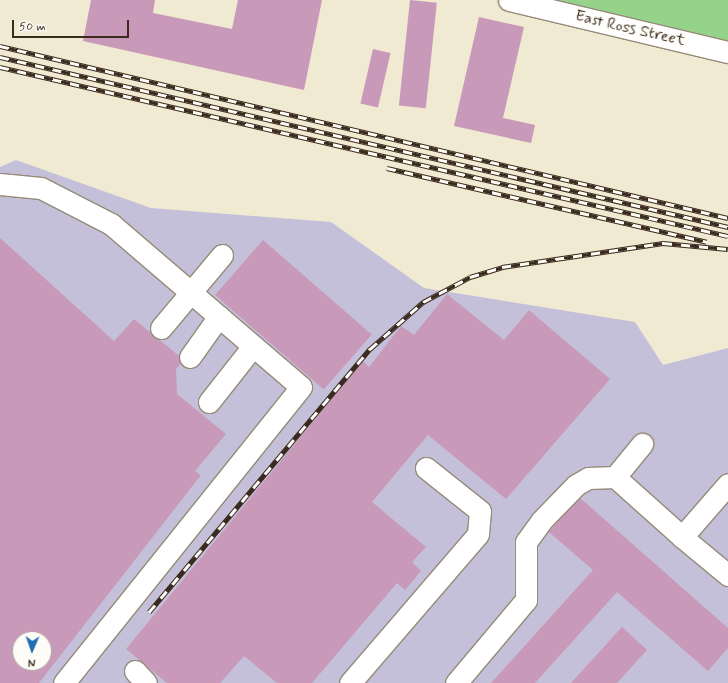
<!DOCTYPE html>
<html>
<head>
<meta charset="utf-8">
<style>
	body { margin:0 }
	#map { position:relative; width:728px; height:683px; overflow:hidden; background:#f1ead2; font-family:Mynerve,sans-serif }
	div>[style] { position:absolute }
	.industrial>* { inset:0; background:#c5c0da }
	.green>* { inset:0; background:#94d389 }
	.building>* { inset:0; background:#c899b8; transform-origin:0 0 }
	.roads { filter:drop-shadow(1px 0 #968a78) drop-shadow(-1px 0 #968a78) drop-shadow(0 1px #968a78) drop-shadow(0 -1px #968a78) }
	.minor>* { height:21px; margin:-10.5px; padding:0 10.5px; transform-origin:10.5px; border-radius:10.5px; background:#fff }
	.rail>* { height:4.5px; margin-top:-2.25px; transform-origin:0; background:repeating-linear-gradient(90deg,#fdfcf7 0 9px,#3b2a1e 0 18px); box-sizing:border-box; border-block:1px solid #3b2a1e }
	span { translate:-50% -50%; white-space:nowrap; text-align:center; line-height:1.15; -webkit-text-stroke:3.5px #fdfcf7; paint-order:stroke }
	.street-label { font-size:16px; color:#3b2a1e }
	.north { position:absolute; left:12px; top:631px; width:40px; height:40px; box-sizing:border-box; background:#fdfcf7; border:1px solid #afa8a0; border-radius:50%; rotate:182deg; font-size:11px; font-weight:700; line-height:16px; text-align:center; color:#3b2a1e }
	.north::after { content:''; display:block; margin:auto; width:14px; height:18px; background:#1f6fb2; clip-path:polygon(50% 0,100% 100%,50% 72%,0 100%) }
	.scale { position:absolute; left:12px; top:20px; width:117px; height:18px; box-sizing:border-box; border:2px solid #3b2a1e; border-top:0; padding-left:5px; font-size:12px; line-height:14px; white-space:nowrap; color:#3b2a1e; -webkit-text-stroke:3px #fdfcf7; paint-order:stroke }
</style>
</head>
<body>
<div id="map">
	<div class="industrial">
		<div style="clip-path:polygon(evenodd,16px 160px,151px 208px,331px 222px,424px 288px,635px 322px,663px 365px,728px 348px,728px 683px,0 683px,0 167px,16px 160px,20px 639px,44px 639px,44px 663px,20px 663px,20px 639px)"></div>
	</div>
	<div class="green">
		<div style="clip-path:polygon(509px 0,728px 0,728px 52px)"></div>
	</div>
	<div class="building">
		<div style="clip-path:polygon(91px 0,155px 0,153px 13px,232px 29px,238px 0,322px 0,304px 90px,83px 41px)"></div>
		<div style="left:410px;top:0;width:27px;height:106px;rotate:6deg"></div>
		<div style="clip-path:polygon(479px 17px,524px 27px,503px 118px,535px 125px,531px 143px,454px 126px)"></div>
		<div style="left:373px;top:49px;width:18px;height:56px;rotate:13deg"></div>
		<div style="clip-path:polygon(evenodd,0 238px,114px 341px,134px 319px,184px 360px,176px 369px,177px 394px,226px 434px,195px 471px,201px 475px,39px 683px,0 683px,0 238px,20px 639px,44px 639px,44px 663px,20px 663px,20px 639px)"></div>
		<div style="left:263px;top:240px;width:144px;height:73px;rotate:41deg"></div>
		<div style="clip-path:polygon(447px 294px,504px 340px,529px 310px,610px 379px,506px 499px,428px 435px,372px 502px,426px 547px,412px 562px,421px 571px,405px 590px,397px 583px,312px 683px,277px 683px,244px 656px,220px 683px,167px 683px,126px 649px,363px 361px,369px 367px,401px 326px,414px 335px)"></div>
		<div style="clip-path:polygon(579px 497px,728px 628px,728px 648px,708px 671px,617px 592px,535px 683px,491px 683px,593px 570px,549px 532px)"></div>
		<div style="clip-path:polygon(622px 627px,647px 650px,617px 683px,571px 683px)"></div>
	</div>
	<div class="roads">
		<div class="minor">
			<div style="left:509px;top:0;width:225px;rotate:13.4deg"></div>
			<div style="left:0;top:184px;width:41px;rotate:5.6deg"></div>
			<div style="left:41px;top:188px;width:79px;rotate:27.2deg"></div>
			<div style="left:111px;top:224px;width:250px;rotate:40.6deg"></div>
			<div style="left:301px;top:387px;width:379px;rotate:128.7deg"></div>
			<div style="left:161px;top:328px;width:95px;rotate:-50.1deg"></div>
			<div style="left:190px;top:357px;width:50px;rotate:-54.7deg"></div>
			<div style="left:209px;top:402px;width:71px;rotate:-51.8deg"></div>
			<div style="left:615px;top:477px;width:90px;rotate:41.8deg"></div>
			<div style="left:682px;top:537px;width:70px;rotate:-49deg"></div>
			<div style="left:682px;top:537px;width:60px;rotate:39.6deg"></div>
			<div style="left:135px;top:671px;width:16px;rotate:47deg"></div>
			<div style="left:350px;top:683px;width:196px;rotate:-49.3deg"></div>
			<div style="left:478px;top:534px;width:23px;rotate:-85deg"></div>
			<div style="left:480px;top:511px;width:69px;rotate:-141.5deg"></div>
			<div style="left:456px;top:683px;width:109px;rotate:-49.9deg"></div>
			<div style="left:526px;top:600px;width:58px;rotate:-90deg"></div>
			<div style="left:526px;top:542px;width:26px;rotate:-54deg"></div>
			<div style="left:541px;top:521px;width:50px;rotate:-45.8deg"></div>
			<div style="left:576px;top:485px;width:14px;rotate:-30deg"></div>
			<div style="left:588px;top:478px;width:27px;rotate:-2deg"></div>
			<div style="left:615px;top:477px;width:43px;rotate:-50.7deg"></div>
		</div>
	</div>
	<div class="rail">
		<div style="left:0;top:46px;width:748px;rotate:13.29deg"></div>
		<div style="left:0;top:57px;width:748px;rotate:13.14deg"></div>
		<div style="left:0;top:67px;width:747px;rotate:13.07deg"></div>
		<div style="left:387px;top:168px;width:328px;rotate:13deg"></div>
		<div style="left:149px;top:612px;width:344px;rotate:-50deg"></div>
		<div style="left:370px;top:349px;width:71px;rotate:-41.6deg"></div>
		<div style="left:423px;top:302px;width:53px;rotate:-28deg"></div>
		<div style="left:470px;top:277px;width:34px;rotate:-17deg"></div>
		<div style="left:502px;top:267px;width:163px;rotate:-8.5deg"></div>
		<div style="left:663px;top:243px;width:65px;rotate:5.3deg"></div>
	</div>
	<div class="street-label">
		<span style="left:630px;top:29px;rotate:13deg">East Ross Street</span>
	</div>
	<div class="north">N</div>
	<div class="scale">50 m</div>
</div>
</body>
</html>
